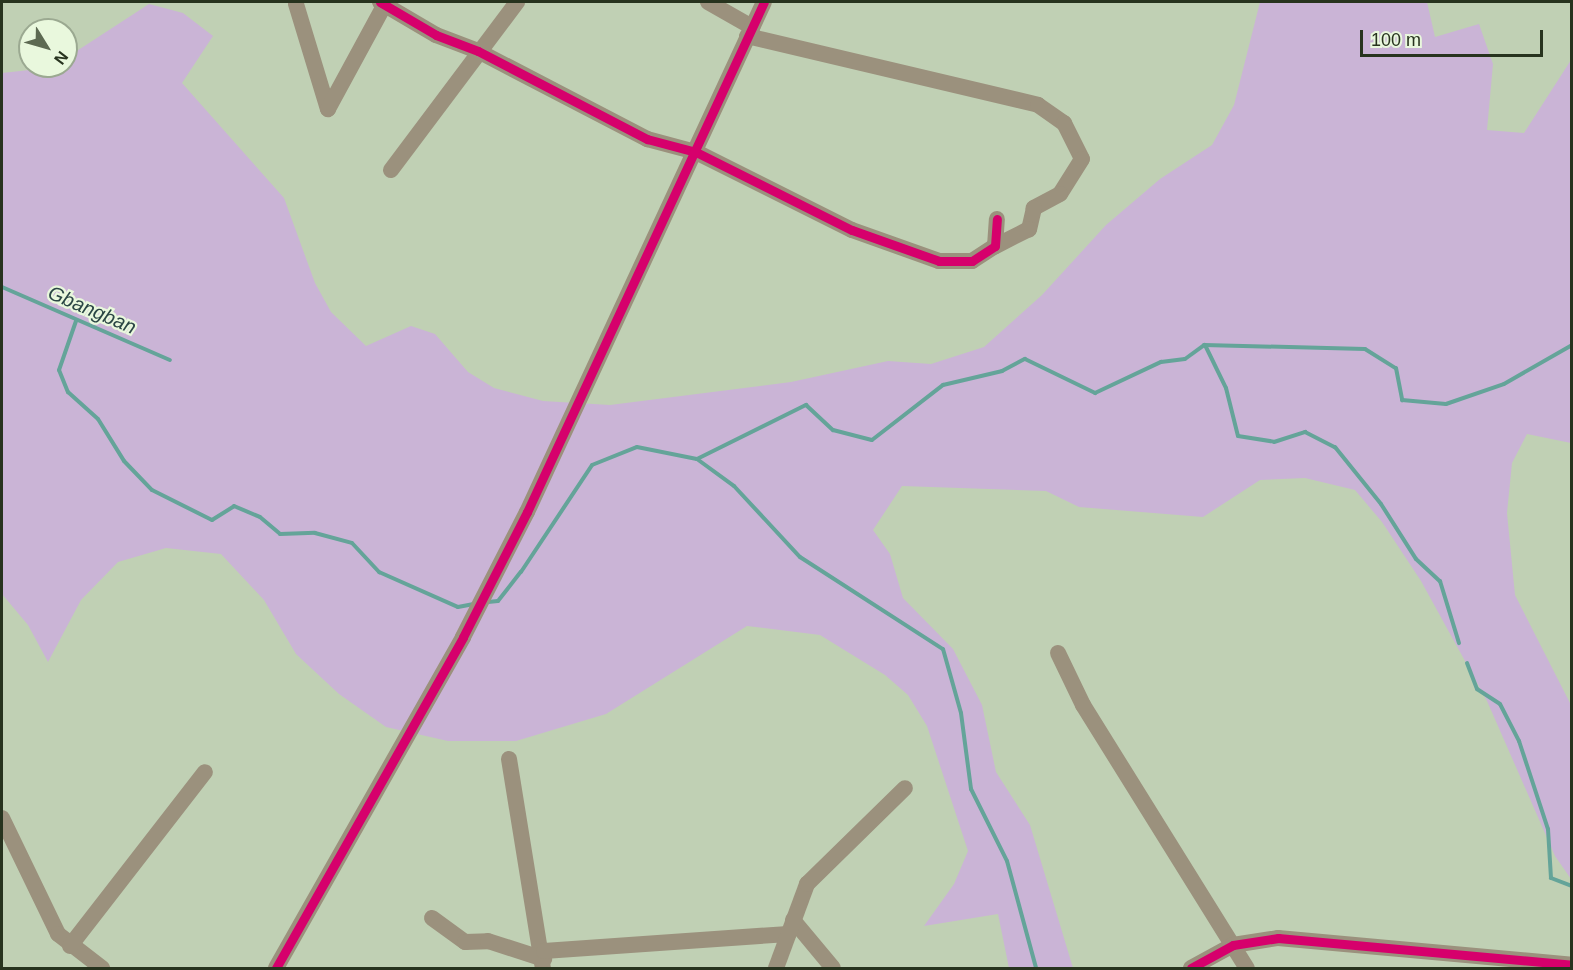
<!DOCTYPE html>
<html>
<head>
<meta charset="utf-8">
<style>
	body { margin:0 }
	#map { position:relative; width:1573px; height:970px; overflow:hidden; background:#c0d0b4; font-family:Helvetica,sans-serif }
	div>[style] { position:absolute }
	.green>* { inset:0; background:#cab4d6 }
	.stream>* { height:4px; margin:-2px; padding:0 2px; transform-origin:2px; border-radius:2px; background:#64a499 }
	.minor>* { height:16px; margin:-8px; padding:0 8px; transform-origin:8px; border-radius:8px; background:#9b917d }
	.cycleway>* { height:9px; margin:-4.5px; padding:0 4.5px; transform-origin:4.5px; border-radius:4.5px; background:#d6006c }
	span { translate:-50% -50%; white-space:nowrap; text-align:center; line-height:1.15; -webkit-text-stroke:4.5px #e9f8dd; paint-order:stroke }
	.water-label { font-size:20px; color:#2b4645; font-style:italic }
	.frame { position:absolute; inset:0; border:3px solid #27331e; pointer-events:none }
	.north { position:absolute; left:18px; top:18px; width:60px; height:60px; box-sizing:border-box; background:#e9f8dd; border:2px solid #9ba991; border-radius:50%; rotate:127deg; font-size:16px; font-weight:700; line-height:24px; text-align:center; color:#27331e }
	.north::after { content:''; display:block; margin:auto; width:21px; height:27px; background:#5d6a52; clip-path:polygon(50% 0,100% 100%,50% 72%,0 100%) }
	.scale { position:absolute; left:1360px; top:30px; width:183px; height:27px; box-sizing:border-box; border:3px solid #27331e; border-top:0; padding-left:8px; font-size:18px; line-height:21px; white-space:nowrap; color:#27331e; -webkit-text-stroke:4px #e9f8dd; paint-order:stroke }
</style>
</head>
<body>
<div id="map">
	<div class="green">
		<div style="clip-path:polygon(1260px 2px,1427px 2px,1435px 37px,1479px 24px,1493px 64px,1487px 130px,1524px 133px,1571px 60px,1571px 443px,1527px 434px,1512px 463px,1507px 513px,1515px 595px,1571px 705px,1571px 879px,1555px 856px,1487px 701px,1421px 581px,1382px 522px,1355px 490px,1305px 478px,1260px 480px,1203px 517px,1079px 507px,1046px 491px,902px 486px,873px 530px,890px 554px,903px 598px,953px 649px,982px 705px,996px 772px,1030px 825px,1073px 968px,1009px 968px,998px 914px,924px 926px,954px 884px,968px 851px,927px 726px,908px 695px,885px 675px,820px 635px,747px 626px,606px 714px,516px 741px,448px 741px,386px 727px,339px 694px,296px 654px,264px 600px,221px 554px,166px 548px,118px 562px,81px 600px,48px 662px,28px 625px,2px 594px,2px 73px,66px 66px,66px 58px,149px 4px,183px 13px,213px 36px,182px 83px,284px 198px,315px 283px,331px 312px,366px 346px,411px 326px,435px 334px,468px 372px,494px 388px,543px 401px,610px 405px,791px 382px,888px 361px,931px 364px,984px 347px,1042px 295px,1106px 225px,1160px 179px,1212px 145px,1234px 105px)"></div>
	</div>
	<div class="stream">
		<div style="left:2px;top:287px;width:183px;rotate:23.5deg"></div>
		<div style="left:76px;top:321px;width:52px;rotate:109.1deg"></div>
		<div style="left:59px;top:370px;width:24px;rotate:68deg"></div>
		<div style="left:68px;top:392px;width:40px;rotate:42deg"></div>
		<div style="left:98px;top:419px;width:49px;rotate:58.2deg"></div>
		<div style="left:124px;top:461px;width:40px;rotate:46deg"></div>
		<div style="left:152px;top:490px;width:67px;rotate:26.6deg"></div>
		<div style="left:212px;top:520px;width:26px;rotate:-32deg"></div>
		<div style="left:234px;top:506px;width:28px;rotate:23deg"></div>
		<div style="left:260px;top:517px;width:26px;rotate:40deg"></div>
		<div style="left:280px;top:534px;width:35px;rotate:-2deg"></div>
		<div style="left:315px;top:533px;width:38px;rotate:15deg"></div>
		<div style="left:352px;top:543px;width:40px;rotate:47deg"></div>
		<div style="left:379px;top:572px;width:86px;rotate:23.9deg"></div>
		<div style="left:458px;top:607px;width:16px;rotate:-11deg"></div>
		<div style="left:1205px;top:345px;width:48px;rotate:64deg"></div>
		<div style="left:1226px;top:388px;width:49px;rotate:76deg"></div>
		<div style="left:1238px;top:436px;width:36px;rotate:9deg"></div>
		<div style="left:1274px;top:442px;width:33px;rotate:-18deg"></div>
		<div style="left:1305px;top:432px;width:34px;rotate:27deg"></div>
		<div style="left:1335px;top:447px;width:73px;rotate:51.1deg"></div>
		<div style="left:1381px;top:504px;width:65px;rotate:57.5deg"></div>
		<div style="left:1416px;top:559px;width:33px;rotate:43deg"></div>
		<div style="left:1440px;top:581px;width:65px;rotate:73deg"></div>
		<div style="left:697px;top:459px;width:46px;rotate:36.1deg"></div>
		<div style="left:734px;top:486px;width:97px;rotate:47.1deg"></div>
		<div style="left:800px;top:557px;width:170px;rotate:32.8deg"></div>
		<div style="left:943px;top:649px;width:66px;rotate:74.3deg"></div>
		<div style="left:961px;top:713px;width:77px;rotate:82.5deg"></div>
		<div style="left:971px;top:789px;width:80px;rotate:63.4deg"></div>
		<div style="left:1007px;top:861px;width:111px;rotate:74.8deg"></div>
		<div style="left:488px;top:602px;width:10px;rotate:-6deg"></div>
		<div style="left:498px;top:601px;width:37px;rotate:-52deg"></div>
		<div style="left:521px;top:572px;width:128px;rotate:-56.4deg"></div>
		<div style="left:592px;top:465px;width:48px;rotate:-21.8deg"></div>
		<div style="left:637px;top:447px;width:61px;rotate:11.3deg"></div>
		<div style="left:697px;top:459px;width:122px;rotate:-26.4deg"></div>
		<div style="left:806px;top:405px;width:37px;rotate:43deg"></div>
		<div style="left:833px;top:430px;width:40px;rotate:14.4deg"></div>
		<div style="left:872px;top:440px;width:90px;rotate:-37.8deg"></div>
		<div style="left:943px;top:385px;width:61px;rotate:-13.3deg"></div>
		<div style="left:1002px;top:371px;width:26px;rotate:-28deg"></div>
		<div style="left:1025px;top:359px;width:78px;rotate:25.9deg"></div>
		<div style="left:1095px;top:393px;width:73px;rotate:-25.2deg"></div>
		<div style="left:1161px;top:362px;width:24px;rotate:-7deg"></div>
		<div style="left:1185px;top:359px;width:24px;rotate:-36deg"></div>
		<div style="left:1204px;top:345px;width:161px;rotate:1.4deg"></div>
		<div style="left:1365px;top:349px;width:36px;rotate:32deg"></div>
		<div style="left:1396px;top:368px;width:33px;rotate:79deg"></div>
		<div style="left:1402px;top:400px;width:44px;rotate:5.2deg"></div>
		<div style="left:1446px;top:404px;width:61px;rotate:-19deg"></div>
		<div style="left:1504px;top:384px;width:78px;rotate:-29.8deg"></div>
		<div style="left:1467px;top:663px;width:28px;rotate:69deg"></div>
		<div style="left:1477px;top:689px;width:27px;rotate:33deg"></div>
		<div style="left:1500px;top:704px;width:42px;rotate:62.8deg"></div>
		<div style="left:1519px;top:741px;width:93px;rotate:71.8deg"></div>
		<div style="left:1548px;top:829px;width:49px;rotate:86.5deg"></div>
		<div style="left:1551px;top:878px;width:22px;rotate:21deg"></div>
	</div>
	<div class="minor">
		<div style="left:380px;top:2px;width:65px;rotate:30.5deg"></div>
		<div style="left:436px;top:35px;width:45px;rotate:20.9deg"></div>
		<div style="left:478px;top:51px;width:191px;rotate:27.5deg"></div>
		<div style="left:647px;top:139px;width:51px;rotate:14.9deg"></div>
		<div style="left:696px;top:152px;width:174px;rotate:26.6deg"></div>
		<div style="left:852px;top:230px;width:92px;rotate:19.6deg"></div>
		<div style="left:939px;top:261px;width:33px"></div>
		<div style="left:972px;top:261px;width:27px;rotate:-33deg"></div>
		<div style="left:995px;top:246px;width:27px;rotate:-86deg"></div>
		<div style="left:708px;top:2px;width:51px;rotate:29.6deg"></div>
		<div style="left:296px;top:4px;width:110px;rotate:73.1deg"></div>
		<div style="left:747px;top:36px;width:299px;rotate:13.3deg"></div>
		<div style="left:1038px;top:105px;width:32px;rotate:35deg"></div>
		<div style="left:1064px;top:123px;width:40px;rotate:63.4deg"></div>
		<div style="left:1082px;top:159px;width:41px;rotate:122.2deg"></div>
		<div style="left:1060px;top:194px;width:30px;rotate:152deg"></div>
		<div style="left:1034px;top:208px;width:22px;rotate:103deg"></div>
		<div style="left:1029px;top:229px;width:38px;rotate:153deg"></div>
		<div style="left:328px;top:109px;width:122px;rotate:-61.5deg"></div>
		<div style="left:391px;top:170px;width:210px;rotate:-53.1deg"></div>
		<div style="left:1058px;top:653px;width:58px;rotate:64.3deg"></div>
		<div style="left:1083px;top:705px;width:310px;rotate:58.1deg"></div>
		<div style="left:509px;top:759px;width:212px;rotate:80.8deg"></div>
		<div style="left:2px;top:818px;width:129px;rotate:64.2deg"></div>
		<div style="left:58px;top:934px;width:56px;rotate:37.7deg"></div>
		<div style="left:432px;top:918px;width:41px;rotate:36deg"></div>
		<div style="left:465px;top:942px;width:23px;rotate:-2deg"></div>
		<div style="left:488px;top:941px;width:59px;rotate:17.8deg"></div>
		<div style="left:793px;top:920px;width:62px;rotate:50.2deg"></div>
		<div style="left:70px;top:946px;width:220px;rotate:-52.2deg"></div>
		<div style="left:544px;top:951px;width:245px;rotate:-4deg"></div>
		<div style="left:276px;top:968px;width:380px;rotate:-60.5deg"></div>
		<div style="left:463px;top:637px;width:140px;rotate:-62.9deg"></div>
		<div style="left:527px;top:512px;width:562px;rotate:-65.08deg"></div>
		<div style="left:776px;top:968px;width:90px;rotate:-69.7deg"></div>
		<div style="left:807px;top:884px;width:137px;rotate:-44.4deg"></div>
		<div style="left:1191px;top:968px;width:48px;rotate:-28.7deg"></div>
		<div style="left:1233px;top:945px;width:46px;rotate:-8.8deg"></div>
		<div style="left:1278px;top:938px;width:295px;rotate:5.2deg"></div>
	</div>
	<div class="cycleway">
		<div style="left:380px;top:2px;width:65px;rotate:30.5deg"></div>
		<div style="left:436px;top:35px;width:45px;rotate:20.9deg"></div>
		<div style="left:478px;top:51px;width:191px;rotate:27.5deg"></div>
		<div style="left:647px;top:139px;width:51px;rotate:14.9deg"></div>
		<div style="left:696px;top:152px;width:174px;rotate:26.6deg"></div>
		<div style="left:852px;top:230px;width:92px;rotate:19.6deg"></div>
		<div style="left:939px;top:261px;width:33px"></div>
		<div style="left:972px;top:261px;width:27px;rotate:-33deg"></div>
		<div style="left:995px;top:246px;width:27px;rotate:-86deg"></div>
		<div style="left:276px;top:968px;width:380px;rotate:-60.5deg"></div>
		<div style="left:463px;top:637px;width:140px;rotate:-62.9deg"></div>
		<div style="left:527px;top:512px;width:562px;rotate:-65.08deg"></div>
		<div style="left:1191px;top:968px;width:48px;rotate:-28.7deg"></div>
		<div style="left:1233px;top:945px;width:46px;rotate:-8.8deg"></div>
		<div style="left:1278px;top:938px;width:295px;rotate:5.2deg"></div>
	</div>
	<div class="water-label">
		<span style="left:92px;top:310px;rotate:23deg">Gbangban</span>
	</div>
	<div class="frame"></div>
	<div class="north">N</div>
	<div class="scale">100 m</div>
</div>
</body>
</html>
